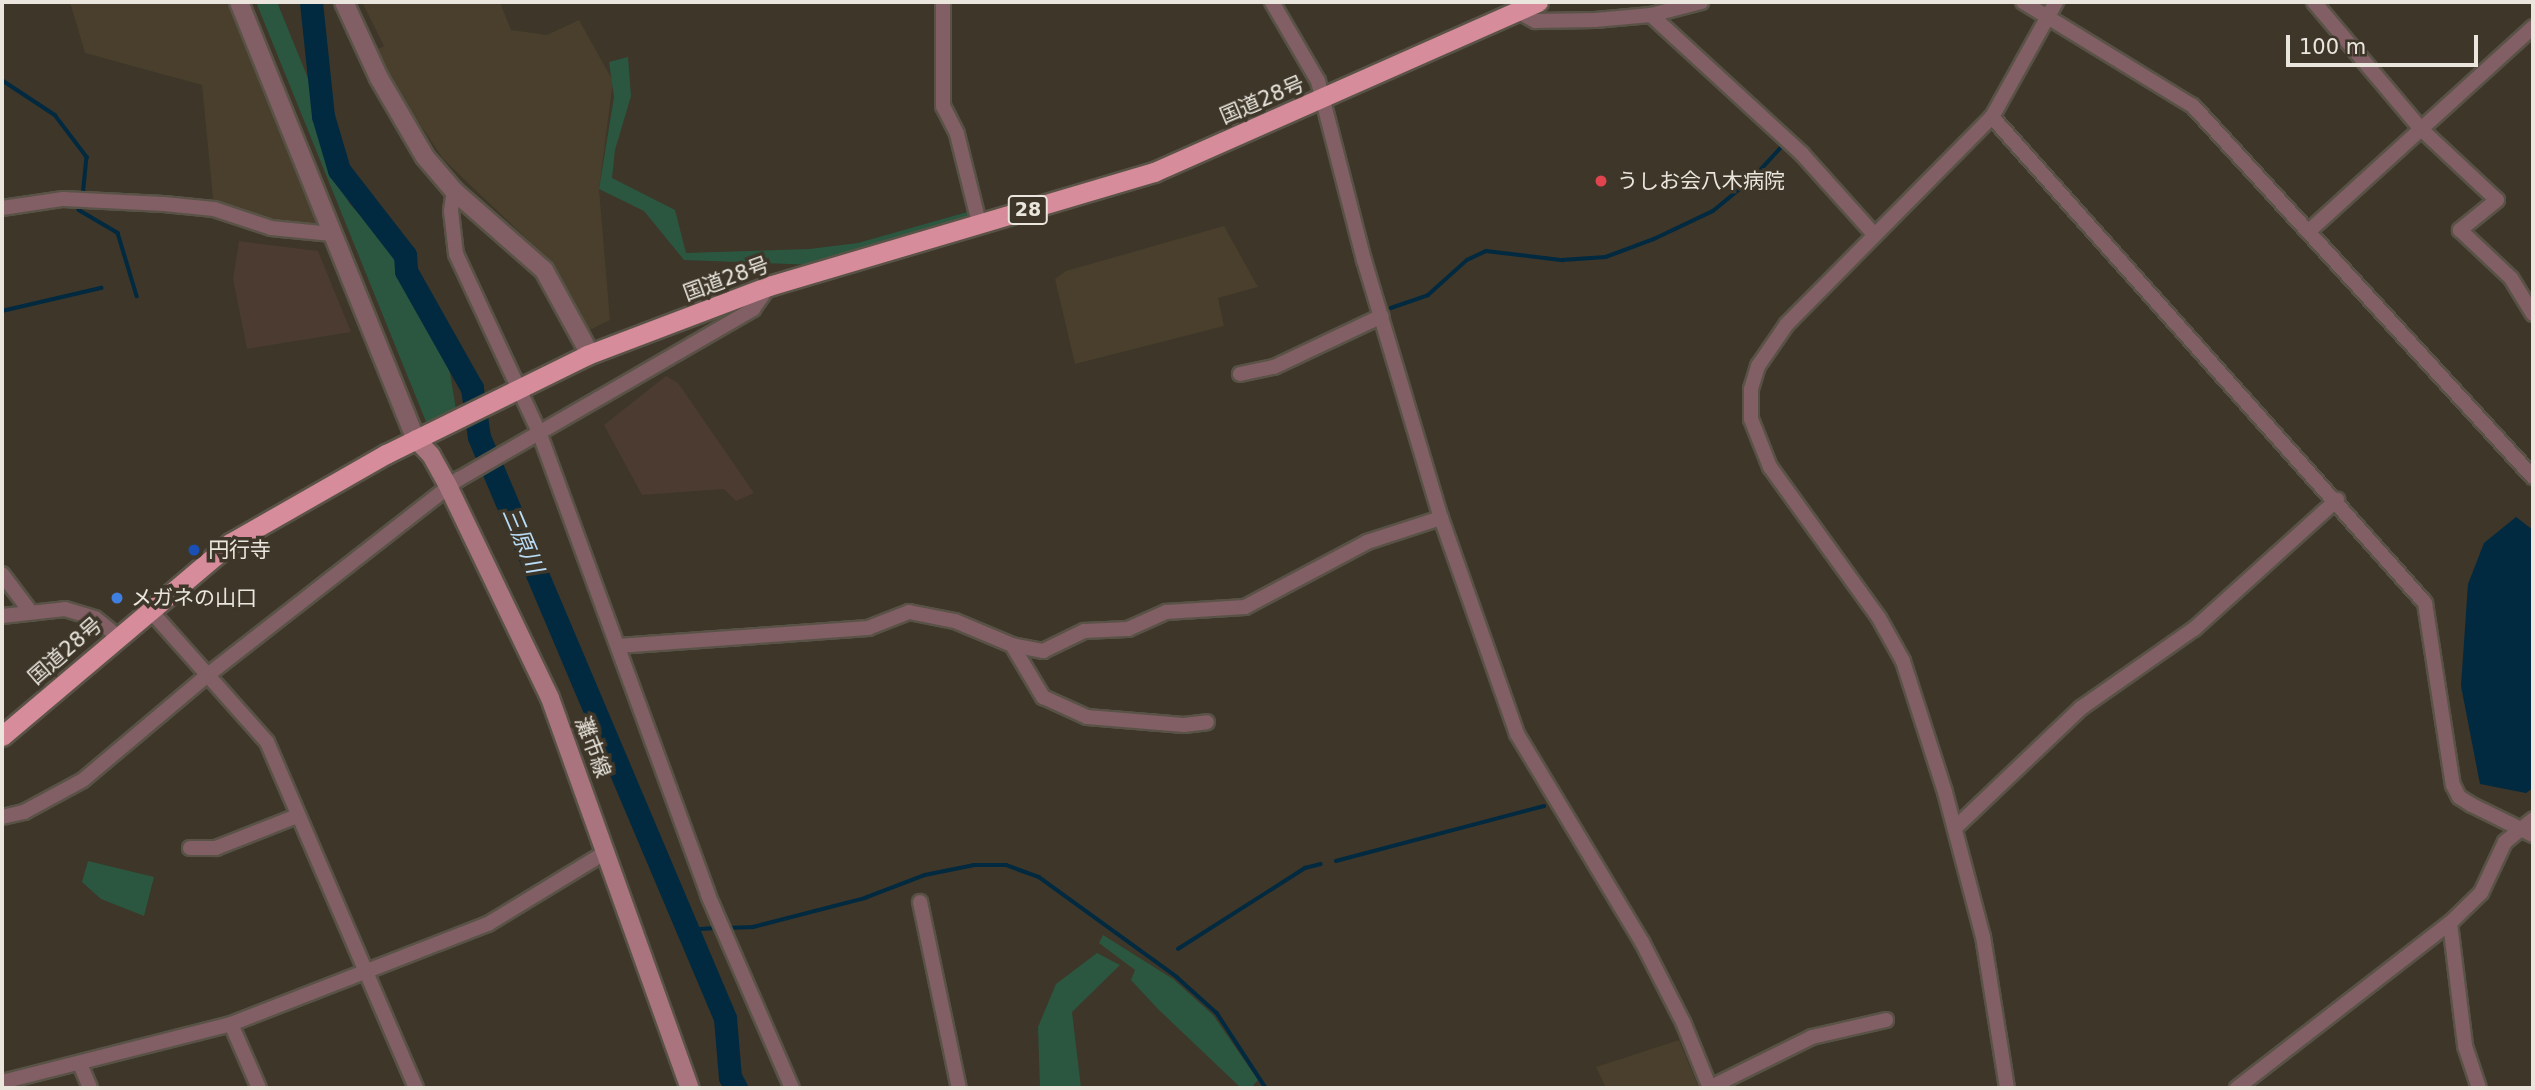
<!DOCTYPE html>
<html>
<head>
<meta charset="utf-8">
<style>
	body { margin:0 }
	#map { position:relative; width:2535px; height:1090px; overflow:hidden; background:#3d3629; font-family:"DejaVu Sans","Noto Sans JP",sans-serif }
	div>[style] { position:absolute }
	.commercial>* { inset:0; background:#4c3b30 }
	.built>* { inset:0; background:#493f2c }
	.green>* { inset:0; background:#2b5741 }
	.water>* { inset:0; background:#012a40 }
	.stream>* { height:3.5px; margin:-1.75px; padding:0 1.75px; transform-origin:1.75px; border-radius:1.75px; background:#012a40 }
	.river>* { height:23px; margin:-11.5px; padding:0 11.5px; transform-origin:11.5px; border-radius:11.5px; background:#012a40 }
	.roads { filter:drop-shadow(2px 0 #595246) drop-shadow(-2px 0 #595246) drop-shadow(0 2px #595246) drop-shadow(0 -2px #595246) }
	.minor>* { height:14px; margin:-7px; padding:0 7px; transform-origin:7px; border-radius:7px; background:#815f65 }
	.tertiary>* { height:18px; margin:-9px; padding:0 9px; transform-origin:9px; border-radius:9px; background:#815f65 }
	.secondary>* { height:18px; margin:-9px; padding:0 9px; transform-origin:9px; border-radius:9px; background:#a9747e }
	.trunk>* { height:19px; margin:-9.5px; padding:0 9.5px; transform-origin:9.5px; border-radius:9.5px; background:#d68c9a }
	.dots>* { width:19px; height:19px; translate:-50% -50%; box-sizing:border-box; border:4px solid #3d3629; border-radius:50% }
	span { translate:-50% -50%; white-space:nowrap; text-align:center; line-height:1.15; -webkit-text-stroke:7px #3d3629; paint-order:stroke }
	.shield-label span { padding:2px 5px; background:#3d3629; border:2px solid; border-radius:5px; -webkit-text-stroke-width:0 }
	.shield-label { font-size:19px; color:#eae6de; font-weight:700 }
	.street-label { font-size:21px; color:#eae6de }
	.poi-label { font-size:21px; color:#eae6de }
	.left { translate:0 -50%; text-align:left }
	.water-label { font-size:23px; color:#b8dcf6; font-style:italic }
	.frame { position:absolute; inset:0; border:4px solid #eae6de; pointer-events:none }
	.scale { position:absolute; left:2286px; top:35px; width:192px; height:32px; box-sizing:border-box; border:4px solid #eae6de; border-top:0; padding-left:9px; font-size:21px; line-height:24px; white-space:nowrap; color:#eae6de; -webkit-text-stroke:5px #3d3629; paint-order:stroke }
</style>
</head>
<body>
<div id="map">
	<div class="commercial">
		<div style="clip-path:polygon(239px 241px,318px 251px,351px 332px,247px 349px,233px 279px)"></div>
		<div style="clip-path:polygon(666px 376px,678px 383px,754px 493px,736px 501px,724px 489px,642px 495px,604px 425px)"></div>
	</div>
	<div class="built">
		<div style="clip-path:polygon(70px 2px,229px 2px,328px 224px,271px 228px,214px 209px,202px 85px,85px 53px)"></div>
		<div style="clip-path:polygon(362px 2px,500px 2px,511px 30px,547px 35px,579px 20px,613px 81px,599px 189px,610px 320px,588px 331px,554px 265px,443px 159px,372px 52px,384px 46px)"></div>
		<div style="clip-path:polygon(1224px 226px,1258px 287px,1218px 298px,1224px 326px,1075px 364px,1055px 279px,1066px 271px)"></div>
		<div style="clip-path:polygon(1679px 1040px,1699px 1088px,1606px 1088px,1596px 1067px)"></div>
	</div>
	<div class="green">
		<div style="clip-path:polygon(256px 2px,277px 2px,314px 93px,334px 168px,349px 203px,398px 257px,434px 326px,450px 373px,457px 416px,429px 429px)"></div>
		<div style="clip-path:polygon(628px 57px,631px 96px,615px 150px,612px 178px,675px 210px,686px 253px,809px 249px,858px 243px,971px 211px,973px 221px,817px 265px,684px 260px,644px 211px,599px 189px,614px 97px,609px 62px)"></div>
		<div style="clip-path:polygon(88px 861px,154px 877px,144px 916px,101px 899px,82px 882px)"></div>
		<div style="clip-path:polygon(1103px 935px,1173px 979px,1213px 1015px,1258px 1080px,1251px 1088px,1241px 1088px,1157px 1008px,1131px 980px,1135px 970px,1099px 943px)"></div>
		<div style="clip-path:polygon(1097px 953px,1120px 965px,1072px 1012px,1081px 1088px,1040px 1088px,1038px 1027px,1056px 984px)"></div>
	</div>
	<div class="water">
		<div style="clip-path:polygon(2516px 517px,2533px 530px,2533px 788px,2526px 793px,2480px 784px,2461px 686px,2468px 584px,2484px 543px)"></div>
	</div>
	<div class="stream">
		<div style="left:2px;top:80px;width:64px;rotate:33.4deg"></div>
		<div style="left:55px;top:115px;width:53px;rotate:52.7deg"></div>
		<div style="left:87px;top:157px;width:40px;rotate:95.7deg"></div>
		<div style="left:81px;top:204px;width:6px;rotate:108deg"></div>
		<div style="left:79px;top:210px;width:45px;rotate:30.5deg"></div>
		<div style="left:118px;top:233px;width:66px;rotate:73.2deg"></div>
		<div style="left:1391px;top:308px;width:39px;rotate:-19deg"></div>
		<div style="left:1428px;top:295px;width:52px;rotate:-41.9deg"></div>
		<div style="left:1467px;top:260px;width:21px;rotate:-25deg"></div>
		<div style="left:1486px;top:251px;width:77px;rotate:6.8deg"></div>
		<div style="left:1562px;top:260px;width:44px;rotate:-3.9deg"></div>
		<div style="left:1606px;top:257px;width:51px;rotate:-20.6deg"></div>
		<div style="left:1654px;top:239px;width:65px;rotate:-25.4deg"></div>
		<div style="left:1713px;top:211px;width:50px;rotate:-39.4deg"></div>
		<div style="left:1752px;top:179px;width:50px;rotate:-47.4deg"></div>
		<div style="left:2px;top:311px;width:102px;rotate:-13.1deg"></div>
		<div style="left:1336px;top:861px;width:215px;rotate:-14.8deg"></div>
		<div style="left:726px;top:928px;width:27px;rotate:-2deg"></div>
		<div style="left:753px;top:927px;width:116px;rotate:-14.5deg"></div>
		<div style="left:865px;top:898px;width:64px;rotate:-21deg"></div>
		<div style="left:925px;top:875px;width:50px;rotate:-11.5deg"></div>
		<div style="left:974px;top:865px;width:32px"></div>
		<div style="left:1006px;top:865px;width:35px;rotate:20deg"></div>
		<div style="left:1039px;top:877px;width:170px;rotate:35.9deg"></div>
		<div style="left:1177px;top:977px;width:54px;rotate:42deg"></div>
		<div style="left:1217px;top:1013px;width:90px;rotate:56.8deg"></div>
		<div style="left:687px;top:930px;width:31px;rotate:-4deg"></div>
		<div style="left:1178px;top:949px;width:151px;rotate:-32.5deg"></div>
		<div style="left:1305px;top:868px;width:16px;rotate:-14deg"></div>
	</div>
	<div class="river">
		<div style="left:311px;top:2px;width:115px;rotate:84deg"></div>
		<div style="left:323px;top:116px;width:56px;rotate:73.5deg"></div>
		<div style="left:339px;top:170px;width:108px;rotate:52.2deg"></div>
		<div style="left:405px;top:255px;width:16px;rotate:86deg"></div>
		<div style="left:406px;top:271px;width:134px;rotate:60.6deg"></div>
		<div style="left:472px;top:388px;width:49px;rotate:81.9deg"></div>
		<div style="left:479px;top:437px;width:631px;rotate:67.05deg"></div>
		<div style="left:725px;top:1018px;width:59px;rotate:85.2deg"></div>
		<div style="left:730px;top:1077px;width:13px;rotate:61deg"></div>
	</div>
	<div class="roads">
		<div class="minor">
			<div style="left:943px;top:2px;width:104px;rotate:90deg"></div>
			<div style="left:943px;top:106px;width:31px;rotate:63deg"></div>
			<div style="left:957px;top:134px;width:92px;rotate:76.1deg"></div>
			<div style="left:1272px;top:2px;width:91px;rotate:59.8deg"></div>
			<div style="left:1318px;top:81px;width:185px;rotate:75.6deg"></div>
			<div style="left:1364px;top:260px;width:269px;rotate:73.4deg"></div>
			<div style="left:1441px;top:518px;width:229px;rotate:70.6deg"></div>
			<div style="left:1517px;top:734px;width:243px;rotate:59deg"></div>
			<div style="left:1642px;top:942px;width:90px;rotate:62.9deg"></div>
			<div style="left:1683px;top:1022px;width:71px;rotate:67.8deg"></div>
			<div style="left:2023px;top:2px;width:199px;rotate:31.5deg"></div>
			<div style="left:2193px;top:106px;width:503px;rotate:47.5deg"></div>
			<div style="left:2314px;top:2px;width:166px;rotate:49.9deg"></div>
			<div style="left:2421px;top:129px;width:104px;rotate:43.1deg"></div>
			<div style="left:2497px;top:200px;width:48px;rotate:141deg"></div>
			<div style="left:2460px;top:230px;width:70px;rotate:43.3deg"></div>
			<div style="left:2511px;top:278px;width:42px;rotate:58.6deg"></div>
			<div style="left:1517px;top:11px;width:21px;rotate:29deg"></div>
			<div style="left:1535px;top:21px;width:60px;rotate:-1deg"></div>
			<div style="left:1595px;top:20px;width:56px;rotate:-5.1deg"></div>
			<div style="left:1651px;top:15px;width:52px;rotate:-14.6deg"></div>
			<div style="left:1651px;top:15px;width:205px;rotate:42.6deg"></div>
			<div style="left:1802px;top:154px;width:106px;rotate:48.1deg"></div>
			<div style="left:1992px;top:117px;width:651px;rotate:48.3deg"></div>
			<div style="left:2425px;top:603px;width:184px;rotate:81.3deg"></div>
			<div style="left:2453px;top:785px;width:13px;rotate:63deg"></div>
			<div style="left:2459px;top:797px;width:15px;rotate:32deg"></div>
			<div style="left:2472px;top:805px;width:68px;rotate:26.2deg"></div>
			<div style="left:454px;top:191px;width:20px;rotate:99deg"></div>
			<div style="left:451px;top:211px;width:43px;rotate:83.4deg"></div>
			<div style="left:456px;top:254px;width:196px;rotate:65deg"></div>
			<div style="left:539px;top:432px;width:493px;rotate:69.9deg"></div>
			<div style="left:708px;top:895px;width:210px;rotate:66.5deg"></div>
			<div style="left:2px;top:208px;width:62px;rotate:-8.4deg"></div>
			<div style="left:63px;top:199px;width:101px;rotate:2.8deg"></div>
			<div style="left:164px;top:204px;width:50px;rotate:5.7deg"></div>
			<div style="left:214px;top:209px;width:60px;rotate:18.4deg"></div>
			<div style="left:271px;top:228px;width:61px;rotate:5.6deg"></div>
			<div style="left:2309px;top:231px;width:303px;rotate:-42.3deg"></div>
			<div style="left:1240px;top:374px;width:35px;rotate:-12deg"></div>
			<div style="left:1274px;top:367px;width:119px;rotate:-25.3deg"></div>
			<div style="left:2px;top:574px;width:46px;rotate:52.9deg"></div>
			<div style="left:149px;top:609px;width:178px;rotate:48.4deg"></div>
			<div style="left:267px;top:742px;width:377px;rotate:66.7deg"></div>
			<div style="left:2px;top:616px;width:63px;rotate:-6.3deg"></div>
			<div style="left:65px;top:609px;width:31px;rotate:17deg"></div>
			<div style="left:95px;top:618px;width:28px;rotate:39deg"></div>
			<div style="left:1012px;top:645px;width:61px;rotate:59.2deg"></div>
			<div style="left:1043px;top:697px;width:48px;rotate:24.4deg"></div>
			<div style="left:1087px;top:717px;width:97px;rotate:4.7deg"></div>
			<div style="left:1184px;top:725px;width:23px;rotate:-7deg"></div>
			<div style="left:618px;top:646px;width:251px;rotate:-4.1deg"></div>
			<div style="left:868px;top:628px;width:44px;rotate:-21.3deg"></div>
			<div style="left:909px;top:612px;width:47px;rotate:11.1deg"></div>
			<div style="left:955px;top:621px;width:62px;rotate:22.8deg"></div>
			<div style="left:1012px;top:645px;width:32px;rotate:11deg"></div>
			<div style="left:1043px;top:651px;width:46px;rotate:-26deg"></div>
			<div style="left:1084px;top:631px;width:44px;rotate:-2.6deg"></div>
			<div style="left:1128px;top:629px;width:42px;rotate:-24.1deg"></div>
			<div style="left:1166px;top:612px;width:79px;rotate:-3.6deg"></div>
			<div style="left:1245px;top:607px;width:138px;rotate:-28deg"></div>
			<div style="left:1367px;top:542px;width:78px;rotate:-18deg"></div>
			<div style="left:2px;top:817px;width:23px;rotate:-13deg"></div>
			<div style="left:24px;top:812px;width:67px;rotate:-28.5deg"></div>
			<div style="left:83px;top:780px;width:165px;rotate:-40.1deg"></div>
			<div style="left:209px;top:674px;width:317px;rotate:-38deg"></div>
			<div style="left:459px;top:479px;width:340px;rotate:-30deg"></div>
			<div style="left:753px;top:309px;width:28px;rotate:-55deg"></div>
			<div style="left:1955px;top:828px;width:174px;rotate:-43.6deg"></div>
			<div style="left:2081px;top:708px;width:138px;rotate:-35deg"></div>
			<div style="left:2194px;top:629px;width:193px;rotate:-42.1deg"></div>
			<div style="left:190px;top:848px;width:26px"></div>
			<div style="left:216px;top:848px;width:87px;rotate:-21.6deg"></div>
			<div style="left:920px;top:902px;width:190px;rotate:78.2deg"></div>
			<div style="left:2450px;top:923px;width:124px;rotate:83deg"></div>
			<div style="left:2465px;top:1046px;width:44px;rotate:71.6deg"></div>
			<div style="left:231px;top:1024px;width:70px;rotate:66.4deg"></div>
			<div style="left:80px;top:1064px;width:26px;rotate:67deg"></div>
			<div style="left:2px;top:1082px;width:236px;rotate:-14.2deg"></div>
			<div style="left:231px;top:1024px;width:276px;rotate:-21.3deg"></div>
			<div style="left:488px;top:924px;width:138px;rotate:-31.4deg"></div>
			<div style="left:1709px;top:1088px;width:115px;rotate:-26.3deg"></div>
			<div style="left:1812px;top:1037px;width:76px;rotate:-12.9deg"></div>
			<div style="left:2007px;top:1088px;width:153px;rotate:-99deg"></div>
			<div style="left:1983px;top:937px;width:150px;rotate:-104.7deg"></div>
			<div style="left:1945px;top:792px;width:138px;rotate:-107.8deg"></div>
			<div style="left:1903px;top:661px;width:49px;rotate:-119.2deg"></div>
			<div style="left:1879px;top:618px;width:186px;rotate:-125.8deg"></div>
			<div style="left:1770px;top:467px;width:52px;rotate:-111.6deg"></div>
			<div style="left:1751px;top:419px;width:30px;rotate:-90deg"></div>
			<div style="left:1751px;top:389px;width:24px;rotate:-73deg"></div>
			<div style="left:1758px;top:366px;width:51px;rotate:-55.4deg"></div>
			<div style="left:1787px;top:324px;width:291px;rotate:-45.3deg"></div>
			<div style="left:1992px;top:117px;width:132px;rotate:-60.9deg"></div>
			<div style="left:2237px;top:1088px;width:269px;rotate:-37.8deg"></div>
			<div style="left:2450px;top:923px;width:43px;rotate:-44.1deg"></div>
			<div style="left:2481px;top:893px;width:56px;rotate:-64.8deg"></div>
			<div style="left:2505px;top:842px;width:36px;rotate:-39deg"></div>
		</div>
		<div class="tertiary">
			<div style="left:239px;top:2px;width:471px;rotate:68deg"></div>
			<div style="left:344px;top:2px;width:84px;rotate:65.3deg"></div>
			<div style="left:379px;top:78px;width:91px;rotate:59.8deg"></div>
			<div style="left:425px;top:157px;width:45px;rotate:49.5deg"></div>
			<div style="left:454px;top:191px;width:120px;rotate:41.3deg"></div>
			<div style="left:544px;top:270px;width:96px;rotate:61.3deg"></div>
		</div>
		<div class="secondary">
			<div style="left:416px;top:439px;width:22px;rotate:47deg"></div>
			<div style="left:431px;top:455px;width:35px;rotate:61deg"></div>
			<div style="left:448px;top:486px;width:235px;rotate:64.3deg"></div>
			<div style="left:550px;top:698px;width:414px;rotate:70.3deg"></div>
		</div>
		<div class="trunk">
			<div style="left:2px;top:736px;width:299px;rotate:-40.2deg"></div>
			<div style="left:230px;top:543px;width:180px;rotate:-29.7deg"></div>
			<div style="left:386px;top:454px;width:224px;rotate:-26.2deg"></div>
			<div style="left:587px;top:355px;width:195px;rotate:-20.8deg"></div>
			<div style="left:769px;top:286px;width:402px;rotate:-16.5deg"></div>
			<div style="left:1154px;top:172px;width:420px;rotate:-23.9deg"></div>
		</div>
	</div>
	<div class="dots">
		<div style="left:1601px;top:181px;background:#e0444e"></div>
		<div style="left:194px;top:550px;background:#1a4fb4"></div>
		<div style="left:117px;top:598px;background:#3f7fe0"></div>
	</div>
	<div class="shield-label">
		<span style="left:1028px;top:210px">28</span>
	</div>
	<div class="street-label">
		<span style="left:1262px;top:100px;rotate:-23deg">国道28号</span>
		<span style="left:726px;top:279px;rotate:-20deg">国道28号</span>
		<span style="left:65px;top:651px;rotate:-41deg">国道28号</span>
		<span style="left:593px;top:747px;rotate:69deg">灘市線</span>
	</div>
	<div class="poi-label">
		<span class="left" style="left:1617px;top:181px">うしお会八木病院</span>
		<span class="left" style="left:208px;top:550px">円行寺</span>
		<span class="left" style="left:131px;top:598px">メガネの山口</span>
	</div>
	<div class="water-label">
		<span style="left:523px;top:540px;rotate:67deg">三原川</span>
	</div>
	<div class="frame"></div>
	<div class="scale">100 m</div>
</div>
</body>
</html>
